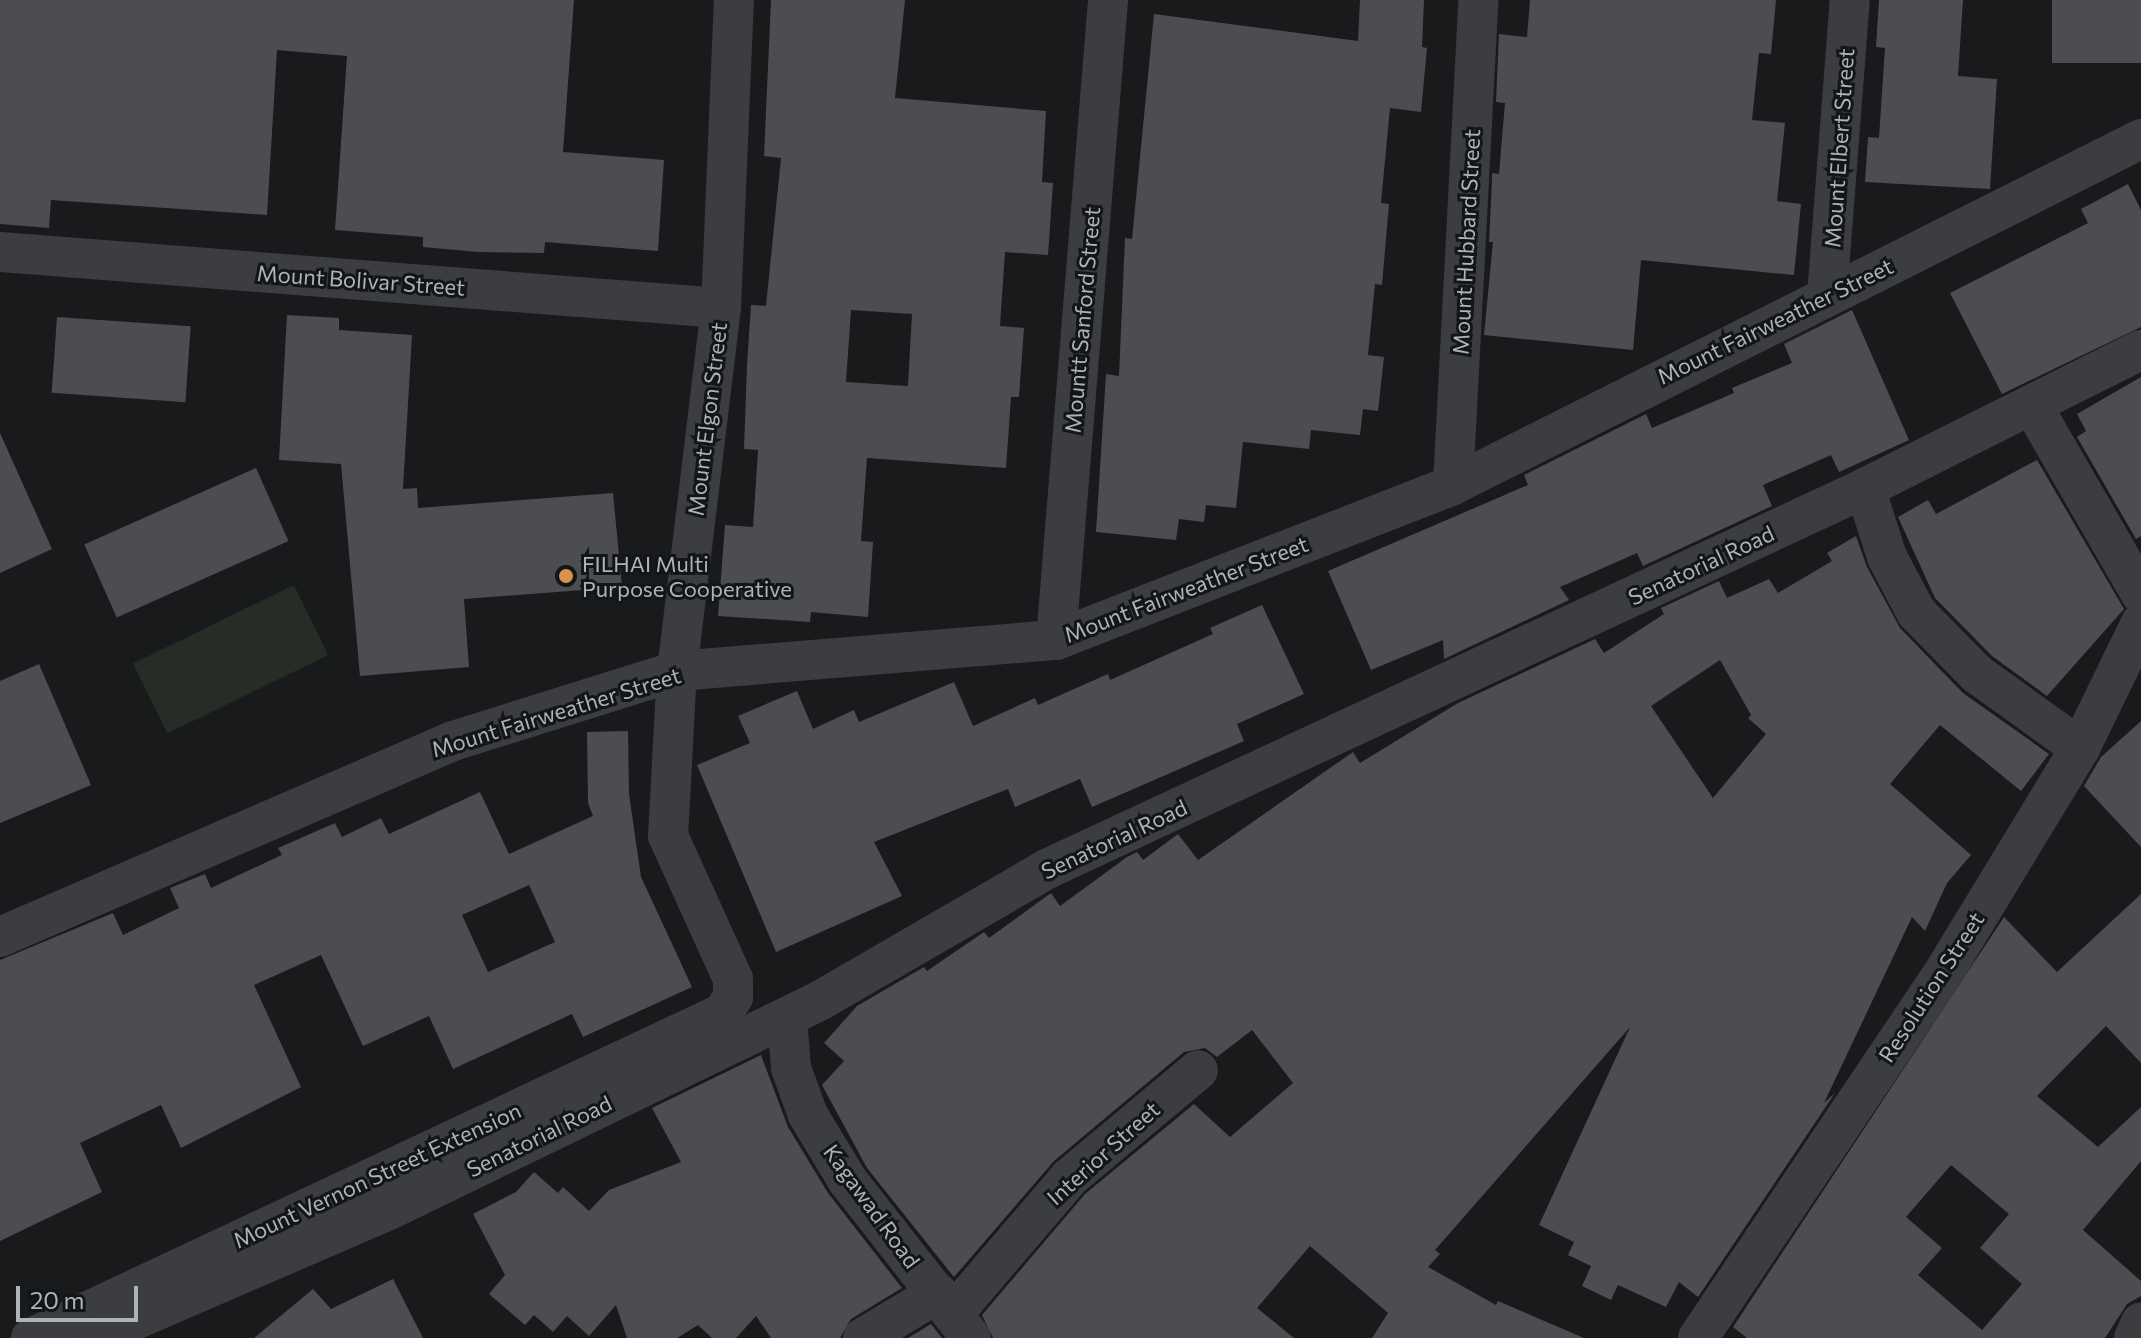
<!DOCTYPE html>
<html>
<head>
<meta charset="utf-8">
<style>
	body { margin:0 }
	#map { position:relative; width:2141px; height:1338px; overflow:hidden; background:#191a1b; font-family:Commissioner,sans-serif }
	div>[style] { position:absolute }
	.green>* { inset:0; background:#262d26; transform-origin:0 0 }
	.building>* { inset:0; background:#4c4d50; transform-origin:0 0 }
	.minor>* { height:40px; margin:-20px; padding:0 20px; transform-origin:20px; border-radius:20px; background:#3b3d40 }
	.dots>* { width:22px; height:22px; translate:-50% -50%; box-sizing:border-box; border:4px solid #141516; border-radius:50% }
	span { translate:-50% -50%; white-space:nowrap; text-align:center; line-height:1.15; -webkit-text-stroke:6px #141516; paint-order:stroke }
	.street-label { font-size:22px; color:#adb3b9 }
	.poi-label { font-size:22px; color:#adb3b9 }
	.left { translate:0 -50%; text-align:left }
	.scale { position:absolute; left:16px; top:1286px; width:122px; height:36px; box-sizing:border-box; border:4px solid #adb3b9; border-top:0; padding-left:10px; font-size:24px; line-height:28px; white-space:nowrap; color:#adb3b9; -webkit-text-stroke:6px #141516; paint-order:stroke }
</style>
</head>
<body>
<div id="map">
	<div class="green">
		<div style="left:294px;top:585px;width:78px;height:179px;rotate:64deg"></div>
	</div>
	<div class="building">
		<div style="clip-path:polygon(0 0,574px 0,563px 152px,664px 160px,658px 251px,545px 242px,544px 253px,478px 252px,423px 247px,423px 237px,335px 230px,347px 56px,277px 50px,267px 215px,51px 200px,49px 228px,0 224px)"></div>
		<div style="clip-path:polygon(evenodd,771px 0,905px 0,895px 98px,1046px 111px,1042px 182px,1053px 183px,1048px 255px,1005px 252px,1000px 326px,1024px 328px,1019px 397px,1011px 397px,1006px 468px,867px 458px,861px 541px,873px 542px,868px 617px,811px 612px,810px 622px,718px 616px,725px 525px,753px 527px,758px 450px,744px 449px,747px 365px,751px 305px,766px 306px,781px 158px,764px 156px,771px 0,851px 310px,912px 314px,908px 386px,846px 382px,851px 310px)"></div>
		<div style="clip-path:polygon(1360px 0,1424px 0,1422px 47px,1427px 48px,1421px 112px,1390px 108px,1381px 203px,1389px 204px,1382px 285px,1375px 284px,1368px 355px,1384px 357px,1378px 411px,1363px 409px,1360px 435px,1311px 430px,1309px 449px,1243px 442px,1236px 508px,1206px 505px,1204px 522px,1179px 519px,1176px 540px,1096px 532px,1106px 374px,1119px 376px,1125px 238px,1132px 239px,1154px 14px,1358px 41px)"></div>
		<div style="clip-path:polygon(1530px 0,1776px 0,1771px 54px,1759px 53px,1752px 120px,1785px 123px,1777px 201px,1801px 204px,1794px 275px,1641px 260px,1633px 350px,1484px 335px,1493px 242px,1489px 242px,1492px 181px,1492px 173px,1499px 174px,1505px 103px,1496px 102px,1499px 34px,1527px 37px)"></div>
		<div style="clip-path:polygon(1879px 0,1963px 0,1958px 76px,1997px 79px,1990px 189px,1865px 182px,1868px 137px,1879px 138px,1885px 48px,1876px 47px)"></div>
		<div style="left:2052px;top:0;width:89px;height:63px"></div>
		<div style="clip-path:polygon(2128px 184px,2141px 210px,2141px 327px,2002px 394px,1950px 293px,2088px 223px,2081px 209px)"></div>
		<div style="clip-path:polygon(1852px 310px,1909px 440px,1839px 472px,1831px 455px,1763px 485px,1772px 506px,1643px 566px,1637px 553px,1560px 587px,1569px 600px,1444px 659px,1443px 640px,1371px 670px,1328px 571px,1528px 485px,1524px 475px,1646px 414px,1652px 428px,1734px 393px,1732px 388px,1792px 363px,1784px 344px)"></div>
		<div style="clip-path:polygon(287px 315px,339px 318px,339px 330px,412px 335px,403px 489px,417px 488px,418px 508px,613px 493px,622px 587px,464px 599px,469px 667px,360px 676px,341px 464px,279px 460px)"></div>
		<div style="left:57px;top:317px;width:134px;height:76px;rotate:4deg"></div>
		<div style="clip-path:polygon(2141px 377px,2141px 536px,2136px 539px,2077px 437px,2086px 431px,2077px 414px)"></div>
		<div style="clip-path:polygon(0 433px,52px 549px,0 573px)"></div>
		<div style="clip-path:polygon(2037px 460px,2124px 609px,2047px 696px,1992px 656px,1935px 598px,1898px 517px,1928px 500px,1936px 514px)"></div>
		<div style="left:256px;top:468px;width:80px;height:188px;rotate:66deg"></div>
		<div style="clip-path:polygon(evenodd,1856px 536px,1867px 567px,1900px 628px,1963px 693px,2049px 754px,2021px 791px,1940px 725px,1890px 784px,1971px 855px,1947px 883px,1925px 931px,1912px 917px,1824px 1103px,1835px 1093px,1698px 1297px,1679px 1282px,1666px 1307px,1618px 1285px,1611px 1300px,1582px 1286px,1591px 1266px,1568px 1255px,1574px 1242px,1539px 1225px,1630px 1027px,1435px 1250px,1440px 1254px,1428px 1267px,1496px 1305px,1498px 1301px,1584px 1338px,1372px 1338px,1388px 1313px,1310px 1246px,1257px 1308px,1294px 1338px,993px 1338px,982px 1315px,1085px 1194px,1194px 1104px,1230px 1137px,1293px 1083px,1252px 1030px,1217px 1057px,1205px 1048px,1184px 1052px,1054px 1161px,954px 1277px,867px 1168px,822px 1085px,844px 1061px,824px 1043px,857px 1006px,924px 967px,927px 971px,984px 932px,989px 938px,1051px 893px,1060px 906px,1127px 857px,1137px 852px,1143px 860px,1178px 834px,1198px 860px,1353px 752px,1360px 763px,1458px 703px,1595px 639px,1604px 653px,1664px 614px,1661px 608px,1719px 581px,1727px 598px,1769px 579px,1778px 593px,1832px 561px,1827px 553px,1856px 536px,1720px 660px,1751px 715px,1748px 718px,1766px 734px,1713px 798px,1651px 706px,1720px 660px)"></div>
		<div style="clip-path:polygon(1262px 605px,1304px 694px,1237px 724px,1244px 741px,1092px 807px,1080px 779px,1015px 807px,1008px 789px,874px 842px,902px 896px,776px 952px,697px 765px,750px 743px,738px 716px,797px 691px,813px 729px,854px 710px,859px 722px,954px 682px,973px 726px,1035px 698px,1038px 705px,1108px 674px,1110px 680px,1213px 634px,1210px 628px)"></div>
		<div style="clip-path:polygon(39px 664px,91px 785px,0 823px,0 681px)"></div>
		<div style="clip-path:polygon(2141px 721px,2141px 847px,2084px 786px,2101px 757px)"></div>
		<div style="clip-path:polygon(evenodd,628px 731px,629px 794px,641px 877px,692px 987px,583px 1037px,572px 1014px,453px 1069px,429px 1016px,363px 1046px,321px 955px,254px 985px,301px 1087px,181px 1148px,161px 1105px,80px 1143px,102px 1192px,0 1241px,0 960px,113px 913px,123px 935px,179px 908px,170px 888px,205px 874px,211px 888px,282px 855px,278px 848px,335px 823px,342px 837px,381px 818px,389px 834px,480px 792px,509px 854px,593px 816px,588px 803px,587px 732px,628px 731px,529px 885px,555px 942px,488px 972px,462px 915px,529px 885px)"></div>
		<div style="clip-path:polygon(evenodd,2141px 894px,2141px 1063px,2106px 1026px,2037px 1096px,2098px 1147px,2141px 1107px,2141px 1161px,2083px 1230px,2141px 1281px,2141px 1296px,2127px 1304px,2105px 1338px,1747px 1338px,1733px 1327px,2004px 917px,2057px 972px,2141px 894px,1951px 1165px,2009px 1214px,1980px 1248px,2022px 1284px,1982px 1330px,1918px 1275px,1942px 1248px,1906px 1217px,1951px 1165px)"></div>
		<div style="clip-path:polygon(761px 1055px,788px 1127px,828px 1193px,902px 1288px,851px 1319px,840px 1338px,771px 1338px,756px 1316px,736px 1338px,712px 1338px,698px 1325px,677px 1338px,627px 1338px,616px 1305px,589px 1336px,567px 1316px,553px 1332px,534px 1315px,525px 1325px,489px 1294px,505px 1275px,473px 1214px,516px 1192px,534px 1172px,558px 1193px,563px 1187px,589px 1211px,609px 1190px,681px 1162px,652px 1108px)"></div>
		<div style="clip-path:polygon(393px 1279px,423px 1338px,254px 1338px,313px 1289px,331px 1309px)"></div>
		<div style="clip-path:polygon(931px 1324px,942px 1338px,908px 1338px)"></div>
	</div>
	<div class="minor">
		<div style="left:0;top:252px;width:723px;rotate:4.44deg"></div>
		<div style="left:1827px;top:296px;width:297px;rotate:-85.6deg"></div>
		<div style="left:2033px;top:407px;width:216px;rotate:60deg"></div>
		<div style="left:1453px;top:485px;width:486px;rotate:-87deg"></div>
		<div style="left:1865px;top:488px;width:72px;rotate:72.3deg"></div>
		<div style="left:1887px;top:557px;width:62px;rotate:62.2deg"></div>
		<div style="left:1916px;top:612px;width:87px;rotate:45.5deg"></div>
		<div style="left:1977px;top:674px;width:127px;rotate:35.7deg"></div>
		<div style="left:1056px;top:640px;width:642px;rotate:-85.35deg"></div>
		<div style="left:0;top:937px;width:494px;rotate:-23.4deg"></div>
		<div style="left:453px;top:741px;width:235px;rotate:-17.4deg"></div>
		<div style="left:677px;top:671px;width:380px;rotate:-4.7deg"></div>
		<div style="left:1056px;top:640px;width:426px;rotate:-21.3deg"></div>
		<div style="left:1453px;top:485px;width:770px;rotate:-26.7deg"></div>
		<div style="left:787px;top:1017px;width:51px;rotate:85.5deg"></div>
		<div style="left:791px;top:1068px;width:50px;rotate:70.1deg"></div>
		<div style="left:808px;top:1115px;width:77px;rotate:58.8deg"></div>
		<div style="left:848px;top:1181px;width:199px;rotate:51.9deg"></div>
		<div style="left:953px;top:1314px;width:179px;rotate:-49.5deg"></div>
		<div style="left:1069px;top:1178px;width:168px;rotate:-39.9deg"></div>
		<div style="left:31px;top:1338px;width:765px;rotate:-25.16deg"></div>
		<div style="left:723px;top:1013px;width:19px;rotate:-58deg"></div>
		<div style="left:733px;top:997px;width:18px;rotate:-90deg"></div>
		<div style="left:733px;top:979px;width:157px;rotate:-114.4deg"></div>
		<div style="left:668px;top:836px;width:165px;rotate:-86.9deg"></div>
		<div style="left:677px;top:671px;width:366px;rotate:-83.1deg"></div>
		<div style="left:721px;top:308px;width:308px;rotate:-87.6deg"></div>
		<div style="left:93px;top:1338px;width:322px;rotate:-23.4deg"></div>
		<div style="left:389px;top:1210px;width:480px;rotate:-25.9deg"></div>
		<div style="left:821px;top:1000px;width:263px;rotate:-30.1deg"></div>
		<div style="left:1049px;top:868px;width:900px;rotate:-24.97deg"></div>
		<div style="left:1865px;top:488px;width:309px;rotate:-26.6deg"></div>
		<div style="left:863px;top:1338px;width:87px;rotate:-31deg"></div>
		<div style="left:1698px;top:1338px;width:447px;rotate:-56.1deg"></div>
		<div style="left:1947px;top:967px;width:256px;rotate:-58.7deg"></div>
		<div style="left:2080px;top:748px;width:139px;rotate:-64deg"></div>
		<div style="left:2134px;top:1338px;width:17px;rotate:-66deg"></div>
	</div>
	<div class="dots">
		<div style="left:566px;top:576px;background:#dc9050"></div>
	</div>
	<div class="street-label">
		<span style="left:1839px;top:148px;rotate:-86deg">Mount Elbert Street</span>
		<span style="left:1466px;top:242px;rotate:-87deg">Mount Hubbard Street</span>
		<span style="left:361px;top:280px;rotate:4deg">Mount Bolivar Street</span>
		<span style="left:1082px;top:320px;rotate:-85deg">Mountt Sanford Street</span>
		<span style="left:1775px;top:321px;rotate:-26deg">Mount Fairweather Street</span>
		<span style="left:707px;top:419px;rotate:-83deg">Mount Elgon Street</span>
		<span style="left:1701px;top:565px;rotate:-25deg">Senatorial Road</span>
		<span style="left:1186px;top:589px;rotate:-21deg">Mount Fairweather Street</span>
		<span style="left:556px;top:712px;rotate:-17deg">Mount Fairweather Street</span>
		<span style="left:1114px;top:839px;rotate:-25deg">Senatorial Road</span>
		<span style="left:1931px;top:987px;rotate:-57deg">Resolution Street</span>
		<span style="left:539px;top:1136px;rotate:-26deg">Senatorial Road</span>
		<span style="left:1103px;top:1153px;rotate:-42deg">Interior Street</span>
		<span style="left:377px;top:1175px;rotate:-25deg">Mount Vernon Street Extension</span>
		<span style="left:872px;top:1206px;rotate:54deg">Kagawad Road</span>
	</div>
	<div class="poi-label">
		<span class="left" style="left:582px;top:576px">FILHAI Multi<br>Purpose Cooperative</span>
	</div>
	<div class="scale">20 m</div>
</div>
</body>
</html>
